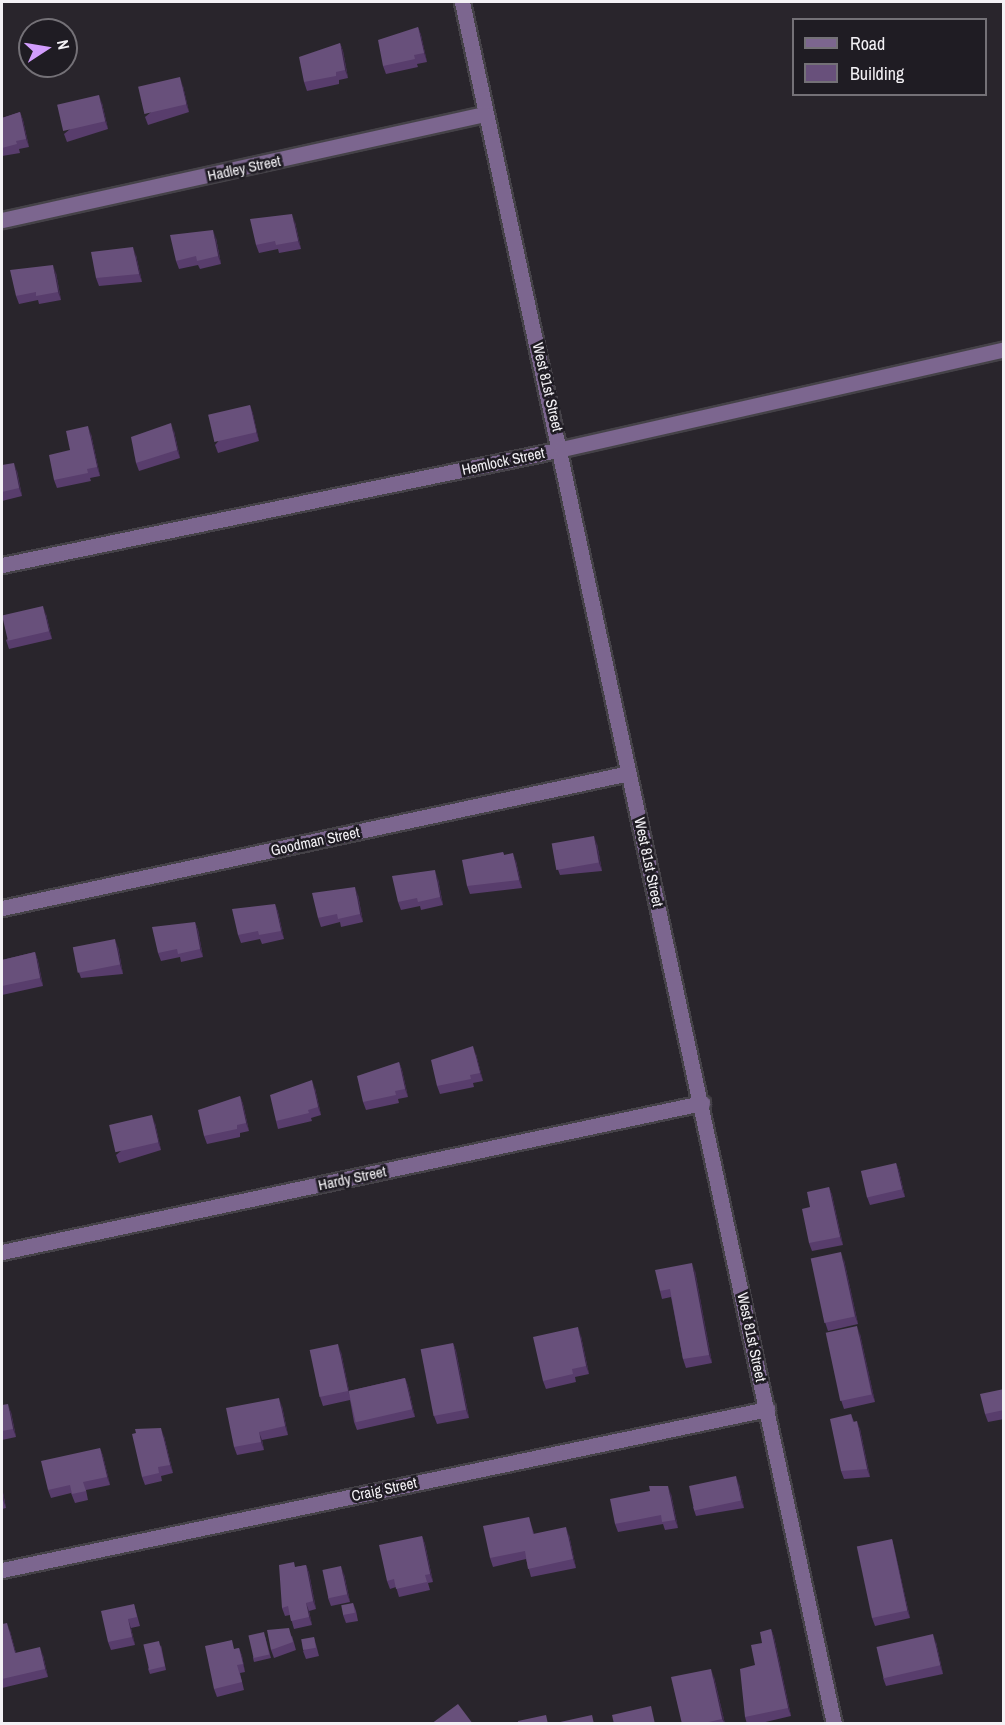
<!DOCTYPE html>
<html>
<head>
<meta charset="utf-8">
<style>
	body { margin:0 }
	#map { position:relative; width:1005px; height:1725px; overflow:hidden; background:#29252c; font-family:"Archivo Narrow",sans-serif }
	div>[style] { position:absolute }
	.roads { filter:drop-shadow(2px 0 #454248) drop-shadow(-2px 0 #454248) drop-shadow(0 2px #454248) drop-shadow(0 -2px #454248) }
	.street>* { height:15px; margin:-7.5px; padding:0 7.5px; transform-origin:7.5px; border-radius:7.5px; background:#7c668f }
	.wall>* { inset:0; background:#583d6c }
	.shaded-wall>* { inset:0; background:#3e2b4c }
	.building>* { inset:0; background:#68507b; transform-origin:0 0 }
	span { translate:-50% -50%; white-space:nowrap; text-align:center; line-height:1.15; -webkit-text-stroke:5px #1f1c23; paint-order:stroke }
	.street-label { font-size:15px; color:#f3f1f5 }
	.frame { position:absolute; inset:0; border:3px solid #f3f1f5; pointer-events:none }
	.legend { position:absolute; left:792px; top:18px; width:195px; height:78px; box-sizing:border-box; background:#1f1c23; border:2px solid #747177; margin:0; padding:8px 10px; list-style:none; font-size:18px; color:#f3f1f5 }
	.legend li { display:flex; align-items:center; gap:12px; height:30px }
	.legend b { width:30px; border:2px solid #747177 }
	.north { position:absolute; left:18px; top:18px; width:60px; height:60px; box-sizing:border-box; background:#1f1c23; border:2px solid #747177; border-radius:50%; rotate:78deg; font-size:16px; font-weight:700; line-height:24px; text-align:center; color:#f3f1f5 }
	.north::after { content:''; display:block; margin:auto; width:21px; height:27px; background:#d29dfd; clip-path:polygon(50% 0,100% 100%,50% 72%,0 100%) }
</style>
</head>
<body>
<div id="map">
	<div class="roads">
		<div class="street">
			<div style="left:462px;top:2px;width:1762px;rotate:77.81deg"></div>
			<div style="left:2px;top:220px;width:494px;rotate:-12.4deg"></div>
			<div style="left:2px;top:565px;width:572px;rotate:-11.7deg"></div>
			<div style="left:562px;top:449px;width:453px;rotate:-12.7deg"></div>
			<div style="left:2px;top:908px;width:641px;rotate:-12.15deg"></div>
			<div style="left:2px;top:1252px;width:716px;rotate:-12.02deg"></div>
			<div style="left:2px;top:1570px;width:782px;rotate:-11.88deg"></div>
		</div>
	</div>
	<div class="wall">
		<div style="clip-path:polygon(418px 27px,421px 35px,427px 62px,417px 64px,418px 67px,386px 74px,383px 66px)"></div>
		<div style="clip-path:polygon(340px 43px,343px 51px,348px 78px,339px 80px,339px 84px,307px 91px,304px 82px)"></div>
		<div style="clip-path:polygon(183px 86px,189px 112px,148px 125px,145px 117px)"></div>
		<div style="clip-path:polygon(102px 103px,108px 129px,67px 142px,64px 134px)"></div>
		<div style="clip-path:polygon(20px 112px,23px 120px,29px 147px,19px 149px,20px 153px,2px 156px,2px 118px)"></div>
		<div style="clip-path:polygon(295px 222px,301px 249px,279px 253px,278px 249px,259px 253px,256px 245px)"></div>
		<div style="clip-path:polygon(216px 238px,221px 264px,200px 269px,198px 265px,179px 269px,176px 261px)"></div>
		<div style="clip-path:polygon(136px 255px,142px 282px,99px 286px,96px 278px)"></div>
		<div style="clip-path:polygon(56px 273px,61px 300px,39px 304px,38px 300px,19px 304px,16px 296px)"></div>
		<div style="clip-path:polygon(250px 405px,253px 414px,259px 441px,218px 453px,215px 445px)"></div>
		<div style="clip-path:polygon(174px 431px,180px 458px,139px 471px,136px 463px)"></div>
		<div style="clip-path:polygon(91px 434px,100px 476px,90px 478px,91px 481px,57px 488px,54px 480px,70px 450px)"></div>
		<div style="clip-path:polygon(2px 465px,17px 471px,22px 496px,2px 501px)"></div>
		<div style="clip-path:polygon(46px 614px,52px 639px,9px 649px,6px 640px)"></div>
		<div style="clip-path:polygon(597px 844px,602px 871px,560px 875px,557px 867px)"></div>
		<div style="clip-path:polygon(503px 852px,504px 855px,516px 861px,522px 888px,470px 894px,467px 886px)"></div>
		<div style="clip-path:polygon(438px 879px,443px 905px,421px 910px,420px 906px,401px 910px,398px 902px)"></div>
		<div style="clip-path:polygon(358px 895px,363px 922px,341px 927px,340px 922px,321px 927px,318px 918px)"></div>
		<div style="clip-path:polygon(275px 904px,278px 912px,284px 939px,262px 944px,260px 939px,241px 943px,238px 935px)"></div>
		<div style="clip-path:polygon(195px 922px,198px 930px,203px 957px,181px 962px,180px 957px,161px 961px,158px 953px)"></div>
		<div style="clip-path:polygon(118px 947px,123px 974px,81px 978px,78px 970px)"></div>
		<div style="clip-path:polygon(35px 952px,38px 961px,43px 986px,2px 995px,2px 960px)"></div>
		<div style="clip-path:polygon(476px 1054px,483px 1081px,473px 1083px,474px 1087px,440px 1094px,437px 1086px)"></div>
		<div style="clip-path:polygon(399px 1062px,402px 1070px,408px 1097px,398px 1099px,399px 1103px,366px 1110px,363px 1102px)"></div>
		<div style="clip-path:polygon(315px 1088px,321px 1115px,311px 1118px,312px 1121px,278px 1129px,276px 1121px)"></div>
		<div style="clip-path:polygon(240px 1096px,243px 1104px,249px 1131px,240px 1133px,240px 1137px,207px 1144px,204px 1136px)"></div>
		<div style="clip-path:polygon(155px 1123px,161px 1150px,119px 1163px,116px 1155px)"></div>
		<div style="clip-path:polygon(896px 1163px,899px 1171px,905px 1197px,870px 1205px,867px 1197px)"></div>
		<div style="clip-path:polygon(829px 1187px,832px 1195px,843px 1245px,812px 1251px,809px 1243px,810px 1207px)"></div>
		<div style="clip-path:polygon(844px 1260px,858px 1324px,828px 1331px,825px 1322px)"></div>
		<div style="clip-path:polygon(695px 1271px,712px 1363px,686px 1368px,683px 1359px,671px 1297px,662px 1299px,660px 1291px)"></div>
		<div style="clip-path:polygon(860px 1334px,875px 1402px,844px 1409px,841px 1400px)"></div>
		<div style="clip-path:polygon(581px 1336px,589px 1374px,575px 1377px,576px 1382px,546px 1389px,543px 1381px)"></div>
		<div style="clip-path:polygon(453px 1343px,456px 1351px,469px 1418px,437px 1424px,434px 1416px)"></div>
		<div style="clip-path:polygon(341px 1352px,349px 1391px,405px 1378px,408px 1386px,415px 1417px,357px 1430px,354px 1422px,350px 1400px,323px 1406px,320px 1397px)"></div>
		<div style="clip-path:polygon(1004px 1389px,1004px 1419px,988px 1422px,985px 1414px)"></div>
		<div style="clip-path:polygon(2px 1405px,11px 1412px,16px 1437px,2px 1440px)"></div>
		<div style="clip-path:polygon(282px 1406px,288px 1435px,262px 1440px,264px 1450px,237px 1455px,234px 1447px)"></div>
		<div style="clip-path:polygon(851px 1414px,854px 1422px,860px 1429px,870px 1477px,844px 1479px,841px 1471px)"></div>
		<div style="clip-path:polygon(164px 1436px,173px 1473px,161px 1476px,162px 1481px,145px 1485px,142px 1477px)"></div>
		<div style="clip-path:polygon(100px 1448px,103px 1456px,110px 1485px,86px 1490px,88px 1500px,75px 1503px,71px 1493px,51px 1498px,48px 1490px)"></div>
		<div style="clip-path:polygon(739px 1484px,744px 1508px,696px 1516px,693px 1507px)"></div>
		<div style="clip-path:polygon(2px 1488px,6px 1508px,2px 1509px)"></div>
		<div style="clip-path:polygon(671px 1494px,678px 1528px,665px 1530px,663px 1524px,618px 1532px,615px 1524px)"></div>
		<div style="clip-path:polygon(529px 1517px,534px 1534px,569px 1535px,576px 1568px,531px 1577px,526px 1559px,493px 1567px,490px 1558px)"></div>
		<div style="clip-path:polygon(422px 1536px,425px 1544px,433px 1582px,428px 1583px,430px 1590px,399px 1597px,396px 1587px,390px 1589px,387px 1581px)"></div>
		<div style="clip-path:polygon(892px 1539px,894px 1547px,910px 1618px,875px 1626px,872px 1618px)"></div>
		<div style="clip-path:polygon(306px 1565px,309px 1573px,316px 1609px,309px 1611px,312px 1625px,294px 1629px,290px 1615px,285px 1616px,282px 1608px,296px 1567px)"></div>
		<div style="clip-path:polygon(344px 1574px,350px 1602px,331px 1606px,328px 1598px)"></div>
		<div style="clip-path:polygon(353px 1603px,356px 1611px,358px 1621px,346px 1623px,343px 1615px)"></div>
		<div style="clip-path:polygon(134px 1604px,140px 1626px,131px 1628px,135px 1645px,111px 1650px,108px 1642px)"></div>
		<div style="clip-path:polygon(2px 1624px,10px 1631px,16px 1653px,43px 1655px,48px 1677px,2px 1688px)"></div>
		<div style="clip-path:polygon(771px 1629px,774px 1637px,791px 1716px,757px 1724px,747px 1724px,745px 1717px,755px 1665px)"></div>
		<div style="clip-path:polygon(265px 1636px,271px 1658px,254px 1662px,253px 1658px)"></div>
		<div style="clip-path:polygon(292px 1636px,296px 1650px,274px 1658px,271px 1650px)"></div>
		<div style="clip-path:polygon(314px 1637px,319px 1656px,306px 1659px,303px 1651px)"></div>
		<div style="clip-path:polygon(936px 1642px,943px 1674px,886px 1686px,883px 1678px)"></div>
		<div style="clip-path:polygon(161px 1645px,166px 1670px,150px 1674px,148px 1669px)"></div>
		<div style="clip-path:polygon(239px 1648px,242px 1656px,245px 1672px,240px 1673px,244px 1690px,217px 1697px,214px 1689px,235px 1649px)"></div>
		<div style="clip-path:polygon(714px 1677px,725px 1724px,682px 1724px)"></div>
	</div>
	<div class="shaded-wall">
		<div style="clip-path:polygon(418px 27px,421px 35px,427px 62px,424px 53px)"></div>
		<div style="clip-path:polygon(340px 43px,343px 51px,348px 78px,345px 70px)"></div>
		<div style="clip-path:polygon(180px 77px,183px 86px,189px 112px,186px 104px)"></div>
		<div style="clip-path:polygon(99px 95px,102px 103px,108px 129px,105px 121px)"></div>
		<div style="clip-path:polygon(20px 112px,23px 120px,29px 147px,26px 139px)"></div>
		<div style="clip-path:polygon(292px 214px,295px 222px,301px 249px,298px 241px)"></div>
		<div style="clip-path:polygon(213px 230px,216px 238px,221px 264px,218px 256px)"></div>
		<div style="clip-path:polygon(133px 247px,136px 255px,142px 282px,139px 274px)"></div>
		<div style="clip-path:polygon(53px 265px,56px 273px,61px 300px,58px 292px)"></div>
		<div style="clip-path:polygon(250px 405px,253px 414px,259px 441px,256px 432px)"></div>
		<div style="clip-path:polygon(171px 423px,174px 431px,180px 458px,177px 450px)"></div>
		<div style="clip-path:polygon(88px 426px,91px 434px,100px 476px,97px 467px)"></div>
		<div style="clip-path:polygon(14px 463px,17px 471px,22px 496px,19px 488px)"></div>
		<div style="clip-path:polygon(43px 606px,46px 614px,52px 639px,49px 631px)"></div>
		<div style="clip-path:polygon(594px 836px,597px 844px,602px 871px,599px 863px)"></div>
		<div style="clip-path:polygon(513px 853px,516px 861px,522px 888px,519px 880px)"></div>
		<div style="clip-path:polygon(435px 870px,438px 879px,443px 905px,440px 897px)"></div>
		<div style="clip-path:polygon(355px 887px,358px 895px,363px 922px,360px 914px)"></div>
		<div style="clip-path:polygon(275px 904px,278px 912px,284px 939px,281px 931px)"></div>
		<div style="clip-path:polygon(195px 922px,198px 930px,203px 957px,200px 949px)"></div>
		<div style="clip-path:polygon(115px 939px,118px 947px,123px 974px,120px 965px)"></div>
		<div style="clip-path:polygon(35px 952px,38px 961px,43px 986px,40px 978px)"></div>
		<div style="clip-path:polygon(473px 1046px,476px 1054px,483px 1081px,480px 1073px)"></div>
		<div style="clip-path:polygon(399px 1062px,402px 1070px,408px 1097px,405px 1089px)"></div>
		<div style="clip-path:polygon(312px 1080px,315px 1088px,321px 1115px,318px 1107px)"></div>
		<div style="clip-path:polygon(240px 1096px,243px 1104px,249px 1131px,246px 1123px)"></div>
		<div style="clip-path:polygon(152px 1115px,155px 1123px,161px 1150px,158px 1142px)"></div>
		<div style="clip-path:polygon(896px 1163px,899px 1171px,905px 1197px,902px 1189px)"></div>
		<div style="clip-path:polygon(829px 1187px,832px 1195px,843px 1245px,840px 1237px)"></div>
		<div style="clip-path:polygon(841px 1252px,844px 1260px,858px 1324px,855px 1316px)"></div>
		<div style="clip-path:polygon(692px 1263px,695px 1271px,712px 1363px,709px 1355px)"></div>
		<div style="clip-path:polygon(857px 1326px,860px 1334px,875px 1402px,872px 1394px)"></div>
		<div style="clip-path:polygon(578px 1327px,581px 1336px,589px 1374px,586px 1366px)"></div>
		<div style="clip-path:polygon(453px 1343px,456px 1351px,469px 1418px,466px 1410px)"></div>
		<div style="clip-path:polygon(338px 1344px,341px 1352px,351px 1399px,348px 1391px)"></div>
		<div style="clip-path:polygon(405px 1378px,408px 1386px,415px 1417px,412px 1409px)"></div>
		<div style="clip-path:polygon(279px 1398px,282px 1406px,288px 1435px,285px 1426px)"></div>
		<div style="clip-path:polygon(8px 1404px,11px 1412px,16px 1437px,13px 1429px)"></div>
		<div style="clip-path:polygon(857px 1421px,860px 1429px,870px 1477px,867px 1469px)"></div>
		<div style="clip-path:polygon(161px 1428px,164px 1436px,173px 1473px,170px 1465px)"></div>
		<div style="clip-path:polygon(259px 1432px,262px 1440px,264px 1450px,261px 1442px)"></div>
		<div style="clip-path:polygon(100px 1448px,103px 1456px,110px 1485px,107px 1477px)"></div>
		<div style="clip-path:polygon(736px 1476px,739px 1484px,744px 1508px,741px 1500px)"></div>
		<div style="clip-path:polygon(668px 1486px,671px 1494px,678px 1528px,675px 1520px)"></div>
		<div style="clip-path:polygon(2px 1488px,3px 1492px,6px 1508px,3px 1500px)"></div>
		<div style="clip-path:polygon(566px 1527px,569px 1535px,576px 1568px,573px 1559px)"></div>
		<div style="clip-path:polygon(422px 1536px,425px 1544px,433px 1582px,430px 1574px)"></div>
		<div style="clip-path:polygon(892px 1539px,894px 1547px,910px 1618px,907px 1610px)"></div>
		<div style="clip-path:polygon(306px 1565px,309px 1573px,316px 1609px,313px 1601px)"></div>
		<div style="clip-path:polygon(341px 1566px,344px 1574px,350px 1602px,347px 1594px)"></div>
		<div style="clip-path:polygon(306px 1603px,309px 1611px,312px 1625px,309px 1617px)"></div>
		<div style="clip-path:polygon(128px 1619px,131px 1628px,135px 1645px,132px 1637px)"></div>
		<div style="clip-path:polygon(7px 1623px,10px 1631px,18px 1661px,15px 1653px)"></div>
		<div style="clip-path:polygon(771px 1629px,774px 1637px,791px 1716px,788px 1708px)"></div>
		<div style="clip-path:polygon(933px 1634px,936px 1642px,943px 1674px,940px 1665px)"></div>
		<div style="clip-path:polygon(40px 1647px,43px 1655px,48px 1677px,45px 1669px)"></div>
		<div style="clip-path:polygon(239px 1648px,242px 1656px,245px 1672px)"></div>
		<div style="clip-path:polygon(711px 1669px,714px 1677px,725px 1724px,722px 1719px)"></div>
	</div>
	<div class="building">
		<div style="clip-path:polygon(418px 27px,424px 53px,414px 55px,415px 59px,383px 66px,378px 40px)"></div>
		<div style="clip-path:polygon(340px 43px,345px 70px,336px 72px,336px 76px,304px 82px,299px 57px)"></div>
		<div style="left:180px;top:77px;width:28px;height:43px;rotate:77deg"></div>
		<div style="left:99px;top:95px;width:27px;height:43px;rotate:77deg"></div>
		<div style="clip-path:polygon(20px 112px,26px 139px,16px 141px,17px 144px,2px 148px,2px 118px)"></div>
		<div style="clip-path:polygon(292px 214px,298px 241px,276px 245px,275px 241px,256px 245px,250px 219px)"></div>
		<div style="clip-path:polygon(213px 230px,218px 256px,197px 261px,196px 256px,176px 261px,170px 235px)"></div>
		<div style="clip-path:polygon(133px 247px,139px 274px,96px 278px,91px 252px)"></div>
		<div style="clip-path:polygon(53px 265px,58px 292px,36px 296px,36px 292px,16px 296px,10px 270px)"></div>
		<div style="left:250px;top:405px;width:28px;height:43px;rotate:77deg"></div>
		<div style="clip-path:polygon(171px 423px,177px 450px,136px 463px,131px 437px)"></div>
		<div style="clip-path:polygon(88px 426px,97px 467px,87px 469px,88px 473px,54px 480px,49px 455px,70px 450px,66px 431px)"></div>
		<div style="clip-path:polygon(14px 463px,19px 488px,2px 492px,2px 465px)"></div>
		<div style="left:43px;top:606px;width:26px;height:42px;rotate:77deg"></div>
		<div style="left:594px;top:836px;width:27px;height:43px;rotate:80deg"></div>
		<div style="clip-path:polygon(503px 852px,504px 855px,513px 853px,519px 880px,467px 886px,462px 860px)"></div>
		<div style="clip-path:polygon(435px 870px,440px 897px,418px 902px,417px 898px,398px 902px,392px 876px)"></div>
		<div style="clip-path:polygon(355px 887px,360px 914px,338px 919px,337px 914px,318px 918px,312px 893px)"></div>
		<div style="clip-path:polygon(275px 904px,281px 931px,259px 935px,258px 931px,238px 935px,232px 909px)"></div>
		<div style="clip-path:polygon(195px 922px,200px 949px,178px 954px,177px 949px,158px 953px,152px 927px)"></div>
		<div style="left:115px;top:939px;width:26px;height:43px;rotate:79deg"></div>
		<div style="clip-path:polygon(35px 952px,40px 978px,2px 986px,2px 960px)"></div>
		<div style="clip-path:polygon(473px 1046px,480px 1073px,470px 1075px,471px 1079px,437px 1086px,431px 1060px)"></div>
		<div style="clip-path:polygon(399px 1062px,405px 1089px,395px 1091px,396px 1095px,363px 1102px,357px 1076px)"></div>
		<div style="clip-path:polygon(312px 1080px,318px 1107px,308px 1110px,309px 1113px,276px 1121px,270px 1095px)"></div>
		<div style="clip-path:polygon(240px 1096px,246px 1123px,237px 1125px,237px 1129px,204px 1136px,198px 1110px)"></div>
		<div style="left:152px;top:1115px;width:28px;height:44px;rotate:77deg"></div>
		<div style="left:896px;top:1163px;width:27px;height:36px;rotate:77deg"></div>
		<div style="clip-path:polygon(829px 1187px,840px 1237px,809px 1243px,802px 1209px,810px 1207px,807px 1192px)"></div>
		<div style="left:841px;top:1252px;width:66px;height:31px;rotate:78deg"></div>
		<div style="clip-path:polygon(692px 1263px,709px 1355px,683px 1359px,670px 1289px,660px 1291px,655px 1270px)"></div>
		<div style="left:857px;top:1326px;width:70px;height:32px;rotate:78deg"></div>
		<div style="clip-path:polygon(578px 1327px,586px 1366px,572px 1369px,573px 1374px,543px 1381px,533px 1337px)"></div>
		<div style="left:453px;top:1343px;width:68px;height:33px;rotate:79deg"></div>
		<div style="left:338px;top:1344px;width:48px;height:29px;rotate:78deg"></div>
		<div style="left:405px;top:1378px;width:32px;height:58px;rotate:77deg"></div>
		<div style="clip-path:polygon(1004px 1389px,1004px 1410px,985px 1414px,980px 1394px)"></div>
		<div style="clip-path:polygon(279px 1398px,285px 1426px,259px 1432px,261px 1442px,234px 1447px,226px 1408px)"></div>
		<div style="clip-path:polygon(8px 1404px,13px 1429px,2px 1431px,2px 1405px)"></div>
		<div style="clip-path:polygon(851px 1414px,853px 1422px,857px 1421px,867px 1469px,841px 1471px,830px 1419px)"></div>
		<div style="clip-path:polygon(161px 1428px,170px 1465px,158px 1467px,159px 1473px,142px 1477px,132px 1434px,136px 1433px,135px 1429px)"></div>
		<div style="clip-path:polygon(100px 1448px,107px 1477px,83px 1482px,86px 1491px,72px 1494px,70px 1485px,48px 1490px,41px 1461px)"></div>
		<div style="left:736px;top:1476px;width:25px;height:48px;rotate:78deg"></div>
		<div style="clip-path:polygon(649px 1486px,668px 1486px,675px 1520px,662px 1522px,661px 1515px,615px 1524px,610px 1499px,650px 1491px)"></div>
		<div style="clip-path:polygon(529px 1517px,533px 1534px,566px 1527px,573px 1559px,528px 1569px,525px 1551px,490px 1558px,483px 1526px)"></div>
		<div style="clip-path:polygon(422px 1536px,430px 1574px,425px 1575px,427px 1582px,396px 1589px,394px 1579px,387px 1581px,379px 1545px)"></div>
		<div style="left:892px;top:1539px;width:73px;height:36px;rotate:78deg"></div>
		<div style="clip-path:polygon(294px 1562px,295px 1567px,306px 1565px,313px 1601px,306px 1603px,309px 1617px,291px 1621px,288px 1606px,282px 1608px,279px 1565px)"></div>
		<div style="left:341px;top:1566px;width:29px;height:19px;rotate:78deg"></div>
		<div style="left:353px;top:1603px;width:10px;height:12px;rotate:79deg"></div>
		<div style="clip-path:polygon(134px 1604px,137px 1617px,128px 1619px,132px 1637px,108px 1642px,101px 1611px)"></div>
		<div style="clip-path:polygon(7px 1623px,15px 1653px,40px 1647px,45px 1669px,2px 1679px,2px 1624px)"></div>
		<div style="clip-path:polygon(289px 1628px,293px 1642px,271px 1650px,267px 1630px)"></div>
		<div style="clip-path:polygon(771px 1629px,788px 1708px,745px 1717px,740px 1669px,755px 1665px,751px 1645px,762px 1643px,760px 1632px)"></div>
		<div style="left:264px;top:1632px;width:23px;height:16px;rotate:77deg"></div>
		<div style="left:933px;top:1634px;width:32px;height:58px;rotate:77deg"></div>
		<div style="left:314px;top:1637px;width:11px;height:13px;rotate:80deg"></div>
		<div style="clip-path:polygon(232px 1640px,234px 1649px,239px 1648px,243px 1664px,237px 1665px,242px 1682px,214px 1689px,205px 1646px)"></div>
		<div style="left:159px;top:1641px;width:26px;height:16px;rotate:77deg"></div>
		<div style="clip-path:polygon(711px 1669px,722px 1719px,700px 1724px,682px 1724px,671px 1677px)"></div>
		<div style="clip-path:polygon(458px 1704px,473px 1724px,431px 1724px)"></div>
		<div style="clip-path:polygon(651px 1706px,655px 1724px,614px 1724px,612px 1715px)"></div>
		<div style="clip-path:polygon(546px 1715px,548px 1724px,518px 1724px,518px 1721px)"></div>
		<div style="clip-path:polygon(592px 1715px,594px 1724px,551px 1724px)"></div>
	</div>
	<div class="street-label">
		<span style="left:244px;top:168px;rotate:-12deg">Hadley Street</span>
		<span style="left:548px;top:387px;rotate:77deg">West 81st Street</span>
		<span style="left:503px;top:461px;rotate:-12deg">Hemlock Street</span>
		<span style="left:315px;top:841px;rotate:-12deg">Goodman Street</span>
		<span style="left:649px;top:862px;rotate:78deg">West 81st Street</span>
		<span style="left:352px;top:1178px;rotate:-12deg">Hardy Street</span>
		<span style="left:752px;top:1337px;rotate:78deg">West 81st Street</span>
		<span style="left:384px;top:1489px;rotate:-12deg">Craig Street</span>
	</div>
	<div class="frame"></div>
	<ul class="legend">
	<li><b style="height:8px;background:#7c668f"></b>Road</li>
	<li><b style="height:16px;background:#68507b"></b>Building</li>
	</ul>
	<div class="north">N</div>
</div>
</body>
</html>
